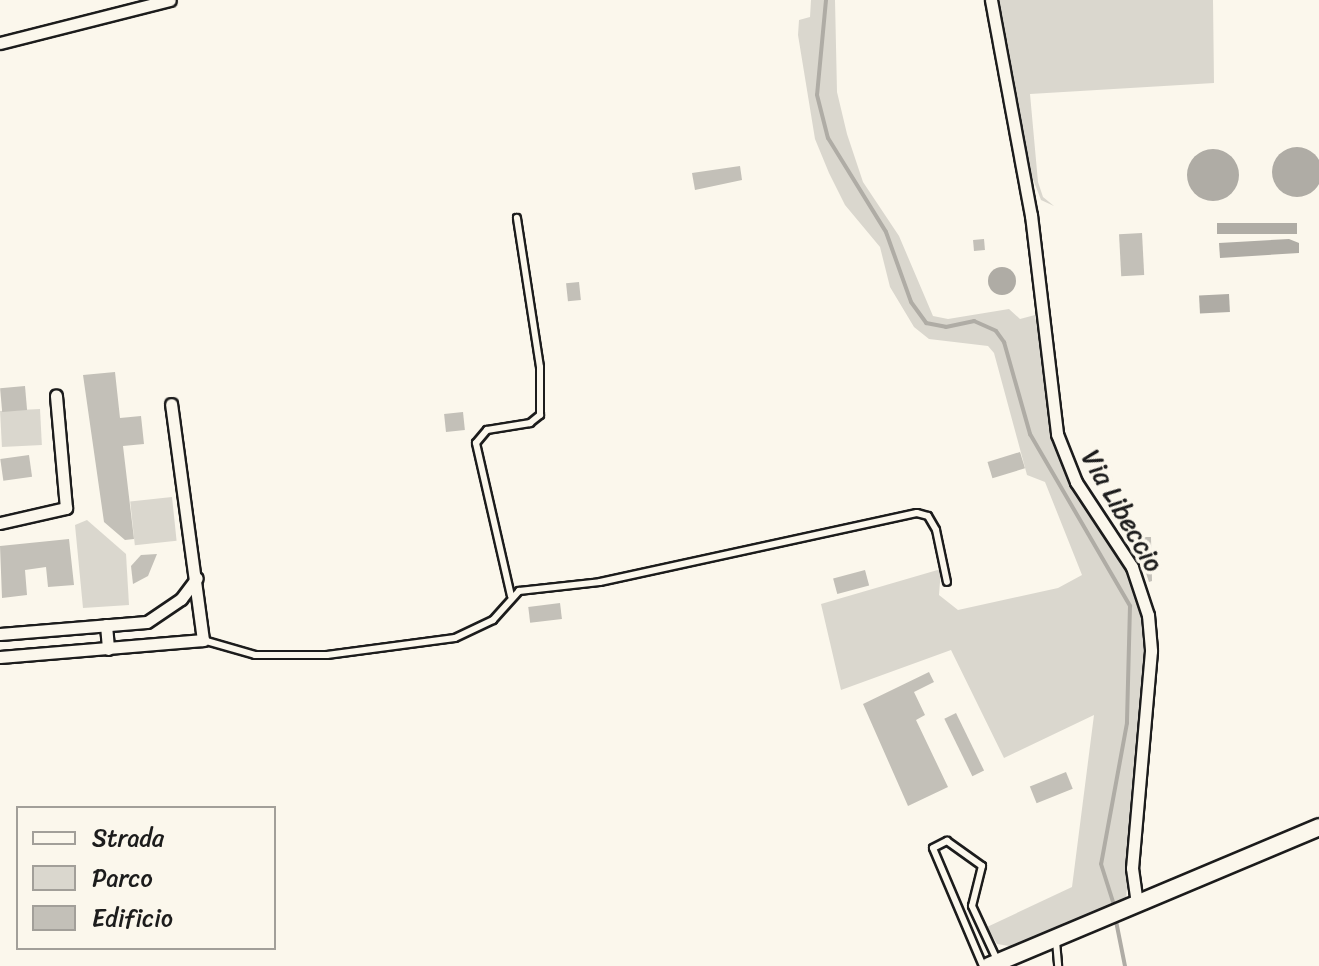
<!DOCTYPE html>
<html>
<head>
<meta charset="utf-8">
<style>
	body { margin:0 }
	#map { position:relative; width:1319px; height:966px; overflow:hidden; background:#fbf7ec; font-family:Sriracha,sans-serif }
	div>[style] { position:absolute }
	.green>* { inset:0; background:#dad7ce; transform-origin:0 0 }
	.water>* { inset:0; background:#afaca5; transform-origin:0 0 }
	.round { border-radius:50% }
	.stream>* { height:4px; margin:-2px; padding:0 2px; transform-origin:2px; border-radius:2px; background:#afaca5 }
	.building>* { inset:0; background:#c3c0b8; transform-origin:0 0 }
	.roads { filter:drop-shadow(2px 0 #1c1c1c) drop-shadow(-2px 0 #1c1c1c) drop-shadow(0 2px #1c1c1c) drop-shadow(0 -2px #1c1c1c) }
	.lane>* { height:6px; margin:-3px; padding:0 3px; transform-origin:3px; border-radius:3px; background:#fbf7ec }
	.street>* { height:11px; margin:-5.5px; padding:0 5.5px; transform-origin:5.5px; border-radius:5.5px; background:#fbf7ec }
	.secondary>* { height:16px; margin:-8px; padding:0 8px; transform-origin:8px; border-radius:8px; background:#fbf7ec }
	span { translate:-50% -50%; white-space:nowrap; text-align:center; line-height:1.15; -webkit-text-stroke:7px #fbf7ec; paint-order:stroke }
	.street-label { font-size:26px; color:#1c1c1c }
	.legend { position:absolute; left:16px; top:806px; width:260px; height:144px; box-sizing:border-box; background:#fbf7ec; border:2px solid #a29f99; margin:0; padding:10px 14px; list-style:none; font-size:24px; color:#1c1c1c }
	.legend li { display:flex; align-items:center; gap:16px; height:40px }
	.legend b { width:40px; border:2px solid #a29f99 }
</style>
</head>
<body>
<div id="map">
	<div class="green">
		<div style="clip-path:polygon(811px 0,835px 0,837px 92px,847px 134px,863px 182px,899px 236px,933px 316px,948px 319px,1009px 309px,1020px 319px,1035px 315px,1058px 454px,1122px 558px,1143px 610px,1145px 654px,1126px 900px,1015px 947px,997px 944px,987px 927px,1072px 887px,1094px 715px,1004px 758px,951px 650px,841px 690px,821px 604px,941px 569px,939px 595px,958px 610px,1058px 588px,1082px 575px,1045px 482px,1027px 475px,994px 353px,988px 346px,929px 339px,914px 327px,890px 287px,880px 247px,845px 205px,829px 173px,815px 139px,798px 35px,799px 20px,810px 17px)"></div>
		<div style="clip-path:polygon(996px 0,1213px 0,1214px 83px,1030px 94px,1038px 182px,1043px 197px,1054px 206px,1041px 200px,1031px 174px)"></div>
		<div style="left:40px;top:409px;width:36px;height:40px;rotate:87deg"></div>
		<div style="left:172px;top:497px;width:44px;height:42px;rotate:84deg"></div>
		<div style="clip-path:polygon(87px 520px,126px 554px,129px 605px,83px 608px,75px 525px)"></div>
	</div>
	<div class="water">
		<div class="round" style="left:1272px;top:147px;width:50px;height:50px"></div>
		<div class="round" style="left:1187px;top:149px;width:52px;height:52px"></div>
		<div style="left:1297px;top:223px;width:11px;height:80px;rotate:90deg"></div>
		<div style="clip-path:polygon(1289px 239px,1299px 243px,1299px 253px,1220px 258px,1219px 243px)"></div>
		<div class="round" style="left:988px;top:267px;width:28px;height:28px"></div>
		<div style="left:1229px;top:294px;width:18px;height:30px;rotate:87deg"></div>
	</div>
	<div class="stream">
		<div style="left:826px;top:0;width:95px;rotate:95.4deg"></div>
		<div style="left:817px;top:95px;width:44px;rotate:75.7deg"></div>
		<div style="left:828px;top:138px;width:110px;rotate:58.3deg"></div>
		<div style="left:886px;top:232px;width:74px;rotate:70.3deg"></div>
		<div style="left:911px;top:302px;width:26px;rotate:54deg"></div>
		<div style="left:926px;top:323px;width:20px;rotate:11deg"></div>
		<div style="left:946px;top:327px;width:29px;rotate:-12deg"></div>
		<div style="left:974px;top:321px;width:24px;rotate:24deg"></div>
		<div style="left:996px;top:331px;width:14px;rotate:54deg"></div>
		<div style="left:1004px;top:342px;width:96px;rotate:74.2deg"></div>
		<div style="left:1030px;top:434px;width:199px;rotate:59.8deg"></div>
		<div style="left:1130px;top:606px;width:117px;rotate:91.5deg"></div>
		<div style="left:1127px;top:723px;width:143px;rotate:100.4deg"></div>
		<div style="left:1101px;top:864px;width:43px;rotate:72.4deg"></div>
		<div style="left:1116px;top:921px;width:46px;rotate:78.7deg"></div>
	</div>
	<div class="building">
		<div style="clip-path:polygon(740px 166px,742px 180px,695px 190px,692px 173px)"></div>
		<div style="left:1142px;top:233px;width:42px;height:23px;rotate:87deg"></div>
		<div style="left:984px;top:239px;width:11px;height:11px;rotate:85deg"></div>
		<div style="left:579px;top:282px;width:18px;height:13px;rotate:84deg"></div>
		<div style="clip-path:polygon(115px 372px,120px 418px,141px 416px,144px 444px,123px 446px,134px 539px,125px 540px,104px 522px,83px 375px)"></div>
		<div style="left:25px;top:386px;width:24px;height:25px;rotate:85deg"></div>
		<div style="left:463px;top:412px;width:18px;height:19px;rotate:84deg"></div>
		<div style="left:1020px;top:452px;width:17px;height:34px;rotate:73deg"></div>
		<div style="left:29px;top:455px;width:22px;height:29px;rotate:82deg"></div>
		<div style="clip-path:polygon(1134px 537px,1151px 537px,1152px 581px,1149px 582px)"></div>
		<div style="clip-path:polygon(69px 539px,74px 585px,48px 587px,46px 567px,25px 570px,27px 595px,2px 598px,0 546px)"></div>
		<div style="clip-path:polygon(157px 554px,148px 576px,133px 584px,131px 566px,141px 555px)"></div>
		<div style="left:865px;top:570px;width:16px;height:33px;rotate:75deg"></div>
		<div style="left:560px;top:603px;width:16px;height:32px;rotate:83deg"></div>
		<div style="clip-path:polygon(929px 672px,934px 682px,914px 692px,925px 715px,916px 720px,948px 787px,908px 806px,863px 704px)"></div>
		<div style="left:956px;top:713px;width:64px;height:13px;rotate:64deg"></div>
		<div style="left:1066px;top:772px;width:18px;height:39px;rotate:68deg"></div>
	</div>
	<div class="roads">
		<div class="lane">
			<div style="left:511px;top:596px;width:157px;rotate:-102.9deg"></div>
			<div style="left:476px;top:443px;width:17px;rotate:-50deg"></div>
			<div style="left:487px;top:430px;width:44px;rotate:-9.2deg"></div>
			<div style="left:530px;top:423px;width:13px;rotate:-39deg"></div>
			<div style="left:540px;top:415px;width:48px;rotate:-90deg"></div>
			<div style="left:540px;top:367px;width:151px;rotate:-98.8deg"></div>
			<div style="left:203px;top:640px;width:54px;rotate:16.1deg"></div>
			<div style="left:255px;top:655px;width:72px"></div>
			<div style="left:327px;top:655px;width:129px;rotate:-7.6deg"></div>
			<div style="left:455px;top:638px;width:42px;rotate:-25.3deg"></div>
			<div style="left:493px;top:620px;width:39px;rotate:-48deg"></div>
			<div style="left:519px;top:591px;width:81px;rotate:-6.3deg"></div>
			<div style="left:600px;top:582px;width:324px;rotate:-12.3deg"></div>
			<div style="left:917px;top:513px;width:11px;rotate:15deg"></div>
			<div style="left:928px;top:516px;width:16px;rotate:60deg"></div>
			<div style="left:936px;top:530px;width:53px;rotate:78.1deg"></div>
			<div style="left:1056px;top:941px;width:25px;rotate:85deg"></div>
			<div style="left:983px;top:966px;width:128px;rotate:-113deg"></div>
			<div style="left:933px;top:848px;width:16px;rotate:-27deg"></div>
			<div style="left:947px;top:841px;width:43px;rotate:35.5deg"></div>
			<div style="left:982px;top:866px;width:41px;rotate:104deg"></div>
			<div style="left:972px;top:906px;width:62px;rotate:65.1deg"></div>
		</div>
		<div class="street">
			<div style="left:991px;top:0;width:219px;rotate:79.5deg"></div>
			<div style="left:1031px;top:215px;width:221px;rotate:83.2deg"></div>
			<div style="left:1057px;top:434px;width:52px;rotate:68.4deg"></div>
			<div style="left:1076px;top:482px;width:102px;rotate:56.6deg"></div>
			<div style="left:1132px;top:567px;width:51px;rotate:71.6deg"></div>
			<div style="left:1148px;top:615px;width:36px;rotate:85deg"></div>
			<div style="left:1151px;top:651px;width:218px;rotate:95deg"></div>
			<div style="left:1132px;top:868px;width:36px;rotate:82deg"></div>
			<div style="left:0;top:43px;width:175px;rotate:-14.2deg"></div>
			<div style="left:0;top:523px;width:68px;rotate:-12.8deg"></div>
			<div style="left:66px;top:508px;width:113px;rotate:-95.1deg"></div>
			<div style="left:106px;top:625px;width:24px;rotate:85deg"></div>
			<div style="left:0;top:634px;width:147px;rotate:-4.7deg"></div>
			<div style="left:147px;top:622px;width:41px;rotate:-34.1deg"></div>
			<div style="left:181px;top:599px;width:26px;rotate:-53deg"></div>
			<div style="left:0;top:657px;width:204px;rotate:-4.8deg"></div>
			<div style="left:203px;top:640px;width:238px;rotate:-97.7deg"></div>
		</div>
		<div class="secondary">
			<div style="left:989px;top:966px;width:358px;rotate:-22.8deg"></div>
		</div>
	</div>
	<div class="street-label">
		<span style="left:1122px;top:511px;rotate:60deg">Via Libeccio</span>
	</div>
	<ul class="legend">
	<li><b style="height:10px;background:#fbf7ec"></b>Strada</li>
	<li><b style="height:22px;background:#dad7ce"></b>Parco</li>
	<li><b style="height:22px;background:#c3c0b8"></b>Edificio</li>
	</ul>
</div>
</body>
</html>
